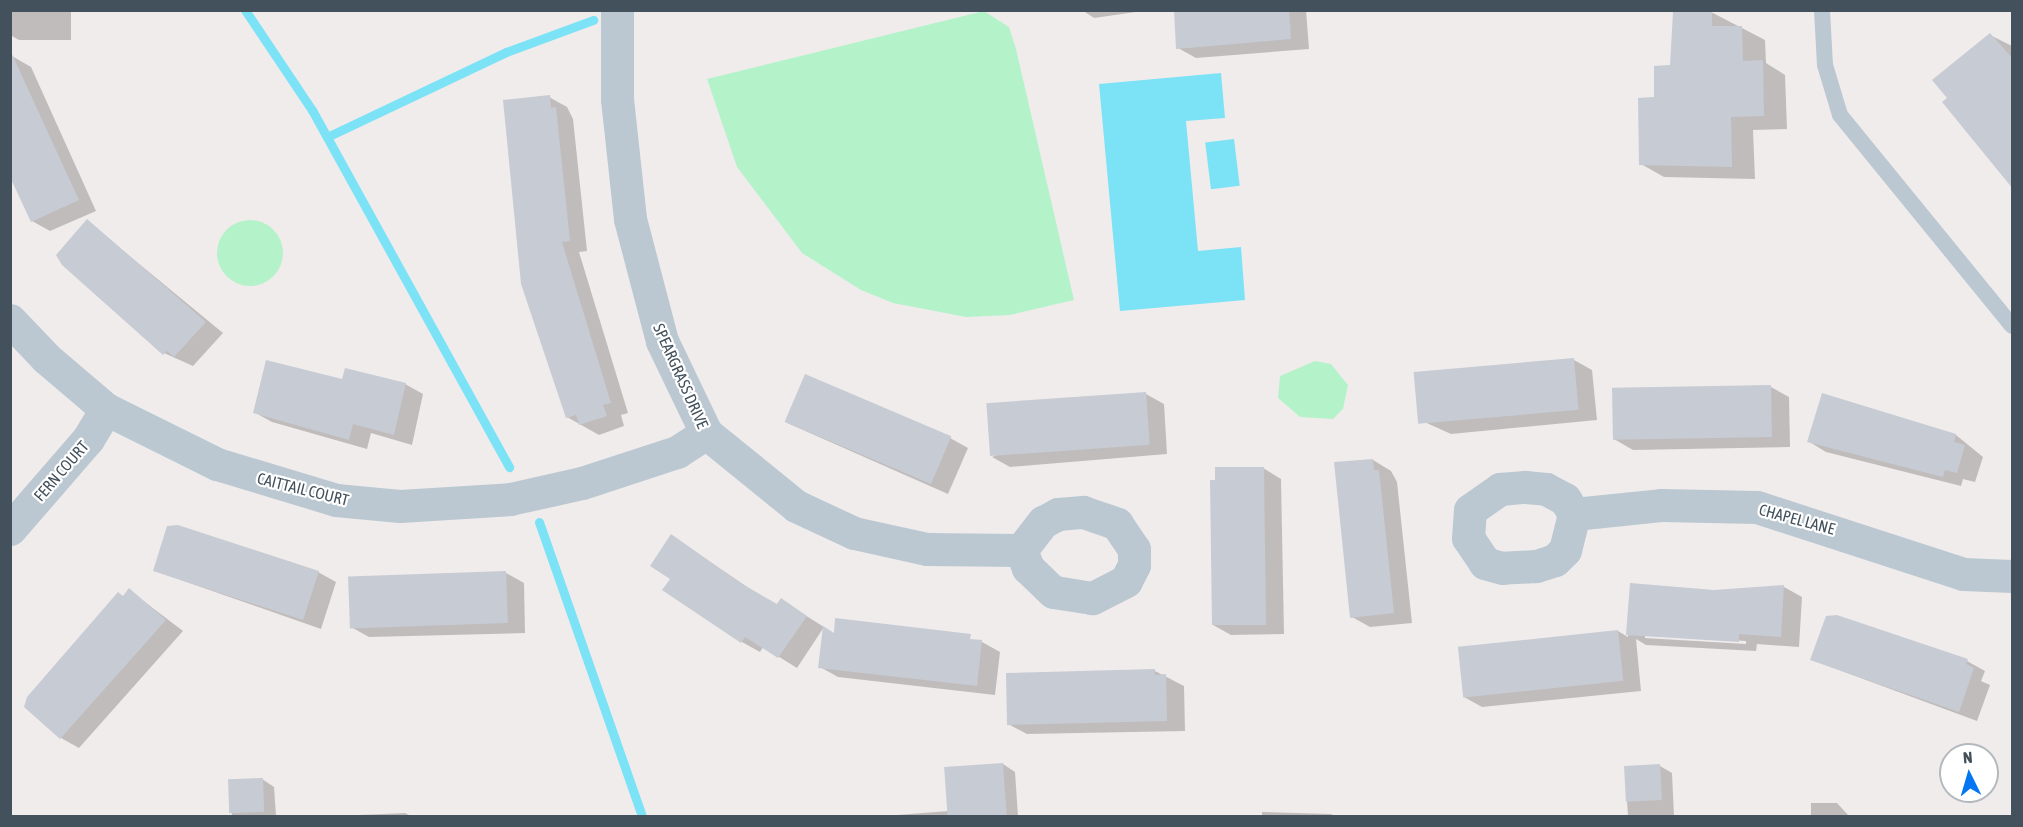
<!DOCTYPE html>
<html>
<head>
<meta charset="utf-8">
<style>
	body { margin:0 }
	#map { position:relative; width:2023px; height:827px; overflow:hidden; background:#f0ecec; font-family:"Asap Condensed",sans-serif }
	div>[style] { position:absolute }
	.green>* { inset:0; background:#b4f3ca }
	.round { border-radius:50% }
	.water>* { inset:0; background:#7ce2f6; transform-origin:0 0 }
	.shadow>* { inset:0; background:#0003 }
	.stream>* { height:9px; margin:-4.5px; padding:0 4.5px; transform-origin:4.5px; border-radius:4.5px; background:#7ce2f6 }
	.building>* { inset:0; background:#c7cbd3; transform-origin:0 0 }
	.lane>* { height:16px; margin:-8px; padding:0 8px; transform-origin:8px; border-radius:8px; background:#bbc8d1 }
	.street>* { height:33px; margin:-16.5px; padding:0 16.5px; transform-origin:16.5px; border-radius:16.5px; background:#bbc8d1 }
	span { translate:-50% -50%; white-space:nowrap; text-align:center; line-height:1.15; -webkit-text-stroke:4.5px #fff; paint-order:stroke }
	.street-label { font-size:16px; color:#43515c }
	.frame { position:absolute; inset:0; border:12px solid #43515c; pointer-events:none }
	.north { position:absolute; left:1939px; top:743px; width:60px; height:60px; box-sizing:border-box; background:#fff; border:2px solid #b4b9be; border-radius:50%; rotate:355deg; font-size:16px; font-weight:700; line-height:24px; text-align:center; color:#43515c }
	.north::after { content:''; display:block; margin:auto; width:21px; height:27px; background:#0576f1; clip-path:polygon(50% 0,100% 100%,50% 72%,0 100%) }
</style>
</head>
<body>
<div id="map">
	<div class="green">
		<div style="clip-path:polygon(984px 11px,1009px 27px,1016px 49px,1074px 300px,1010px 315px,966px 317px,893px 303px,861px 290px,802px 253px,737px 167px,707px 79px)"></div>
		<div class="round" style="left:217px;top:220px;width:66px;height:66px"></div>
		<div style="clip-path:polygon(1315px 361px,1331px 364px,1348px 385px,1343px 409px,1333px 419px,1300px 417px,1278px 398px,1280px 376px)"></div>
	</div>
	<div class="water">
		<div style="clip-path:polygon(1221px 73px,1225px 118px,1186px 121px,1198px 251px,1241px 247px,1245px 300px,1120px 311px,1099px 84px)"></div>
		<div style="left:1234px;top:139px;width:47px;height:29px;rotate:83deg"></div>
	</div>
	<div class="shadow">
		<div style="clip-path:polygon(10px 10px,71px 10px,71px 40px,19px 40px,10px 35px)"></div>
		<div style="clip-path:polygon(1150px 10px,1094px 18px,1082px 10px)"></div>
		<div style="clip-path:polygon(1175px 10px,1306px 10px,1309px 49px,1196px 58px,1178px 48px)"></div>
		<div style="clip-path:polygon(1711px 12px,1765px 40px,1766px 63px,1785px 75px,1787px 129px,1753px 130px,1755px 179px,1664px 177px,1641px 164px,1656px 99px)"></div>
		<div style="clip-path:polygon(1990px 35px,2012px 46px,2012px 180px,1949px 98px)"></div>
		<div style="clip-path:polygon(12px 56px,31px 67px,96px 211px,50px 231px,32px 221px)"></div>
		<div style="clip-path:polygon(549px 97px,567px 107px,573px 119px,587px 251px,579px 252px,628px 413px,621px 415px,624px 426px,599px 435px,567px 417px)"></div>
		<div style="clip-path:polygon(87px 221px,223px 333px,193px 366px,164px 353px)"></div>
		<div style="clip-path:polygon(1574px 360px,1592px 370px,1597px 420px,1451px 434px,1420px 420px)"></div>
		<div style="clip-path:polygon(343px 381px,405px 384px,423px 394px,412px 445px,371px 433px,367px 449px,272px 422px,254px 412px)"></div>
		<div style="clip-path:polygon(1771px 387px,1789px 397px,1790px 447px,1633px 450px,1614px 439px)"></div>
		<div style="clip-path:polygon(1146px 394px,1164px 404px,1167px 454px,1010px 467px,992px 457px)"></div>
		<div style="clip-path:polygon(1823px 395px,1956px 435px,1983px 457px,1975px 482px,1963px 479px,1961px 486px,1826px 452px,1808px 441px)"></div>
		<div style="clip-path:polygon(785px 422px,950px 438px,968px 448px,948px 494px)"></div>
		<div style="clip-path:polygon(1373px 460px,1391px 471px,1397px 482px,1412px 623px,1370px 627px,1352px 617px)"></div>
		<div style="clip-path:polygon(1263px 468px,1281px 479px,1284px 634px,1231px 635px,1213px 625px)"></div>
		<div style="clip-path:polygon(672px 536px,759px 595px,777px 606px,781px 600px,824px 627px,797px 668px,763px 647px,760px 652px,742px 642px,665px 590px,672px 578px)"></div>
		<div style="clip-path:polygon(155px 571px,318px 572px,336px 582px,321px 629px)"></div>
		<div style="clip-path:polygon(506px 573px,524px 583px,525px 633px,369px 637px,351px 627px)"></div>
		<div style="clip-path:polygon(evenodd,1631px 585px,1714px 592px,1784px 587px,1802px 597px,1799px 647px,1757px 644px,1756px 651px,1646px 645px,1636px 639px,1641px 691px,1482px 707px,1464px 697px,1618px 631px,1628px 637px,1631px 585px,1645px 635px,1746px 641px,1746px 644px,1645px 638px,1645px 635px)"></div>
		<div style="clip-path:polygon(129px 590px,183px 631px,79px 748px,61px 738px)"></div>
		<div style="clip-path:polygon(835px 635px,982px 642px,1000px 652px,995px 695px,838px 677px,820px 667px)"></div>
		<div style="clip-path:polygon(1812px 660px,1967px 661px,1985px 671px,1981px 681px,1990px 685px,1977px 721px)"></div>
		<div style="clip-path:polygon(1155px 671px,1184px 686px,1185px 731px,1027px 734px,1008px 724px)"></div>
		<div style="clip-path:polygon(1003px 764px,1015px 772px,1018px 816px,1033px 816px,883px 816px,949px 811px,946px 768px)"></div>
		<div style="clip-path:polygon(1660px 766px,1672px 773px,1674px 816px,1628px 816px,1625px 767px)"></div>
		<div style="clip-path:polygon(262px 779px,274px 787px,276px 816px,232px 816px,230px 781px)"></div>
		<div style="clip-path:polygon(1811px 803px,1837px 803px,1849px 816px,1811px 816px)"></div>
		<div style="clip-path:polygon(1262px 812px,1331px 814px,1335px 816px,1262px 816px)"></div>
		<div style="clip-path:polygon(405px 813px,411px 816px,359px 816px,359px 815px)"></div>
	</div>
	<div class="stream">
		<div style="left:245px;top:10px;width:120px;rotate:56.2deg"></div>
		<div style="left:312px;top:110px;width:408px;rotate:61.1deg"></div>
		<div style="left:327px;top:137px;width:198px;rotate:-25.4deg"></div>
		<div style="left:506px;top:52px;width:93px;rotate:-20.2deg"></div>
		<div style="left:539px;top:522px;width:312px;rotate:70.7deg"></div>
	</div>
	<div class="building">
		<div style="clip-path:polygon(1174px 10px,1289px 10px,1291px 39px,1176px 49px)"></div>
		<div style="clip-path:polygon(1712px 11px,1712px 26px,1742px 26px,1743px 61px,1763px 60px,1764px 116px,1731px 117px,1732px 167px,1639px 165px,1638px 98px,1654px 97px,1654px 66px,1670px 65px,1673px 12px)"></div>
		<div style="clip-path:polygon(1990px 33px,2013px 59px,2013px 189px,1942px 102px,1947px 98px,1932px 80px)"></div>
		<div style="clip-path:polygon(10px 50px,79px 200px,31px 222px,10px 177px)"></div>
		<div style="clip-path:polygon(550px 95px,551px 108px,556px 107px,570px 241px,562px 242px,611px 403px,603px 405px,607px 416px,579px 425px,576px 415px,566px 418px,521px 284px,503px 100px)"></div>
		<div style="clip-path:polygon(87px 219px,206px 322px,174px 357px,167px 351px,163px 355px,62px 265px,56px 255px)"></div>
		<div style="left:1574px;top:358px;width:52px;height:161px;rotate:85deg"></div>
		<div style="clip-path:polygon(266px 360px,342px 379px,345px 368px,406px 383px,394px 435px,353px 424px,349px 440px,253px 413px)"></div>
		<div style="left:805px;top:374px;width:159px;height:52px;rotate:23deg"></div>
		<div style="left:1771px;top:385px;width:52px;height:159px;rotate:89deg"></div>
		<div style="left:1146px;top:392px;width:53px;height:160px;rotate:86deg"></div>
		<div style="clip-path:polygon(1822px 393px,1956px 434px,1954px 442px,1965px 445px,1957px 473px,1945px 470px,1943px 477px,1807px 442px)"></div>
		<div style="clip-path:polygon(1373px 459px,1374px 470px,1379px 470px,1394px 613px,1350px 618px,1334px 462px)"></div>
		<div style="clip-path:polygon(1215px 467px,1264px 467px,1266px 625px,1212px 625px,1210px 480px,1215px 480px)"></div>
		<div style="clip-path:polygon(178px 525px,319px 571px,303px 620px,153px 571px,167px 526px)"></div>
		<div style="clip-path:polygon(671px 534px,742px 584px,777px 604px,781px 598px,807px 616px,778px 658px,745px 637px,741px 643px,662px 590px,670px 579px,650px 566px)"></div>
		<div style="left:506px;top:571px;width:52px;height:158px;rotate:88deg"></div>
		<div style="clip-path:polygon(1630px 583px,1714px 590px,1784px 585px,1781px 637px,1739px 634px,1739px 642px,1626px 635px)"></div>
		<div style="clip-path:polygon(129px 588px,166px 620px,60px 739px,24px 707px,27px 697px,118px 592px,123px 596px)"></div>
		<div style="clip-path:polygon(1837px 615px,1968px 659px,1966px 664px,1974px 668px,1959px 712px,1810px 660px,1826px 616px)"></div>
		<div style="clip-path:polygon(835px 618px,971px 634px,970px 639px,982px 640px,977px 686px,818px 668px,823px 626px,834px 633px)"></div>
		<div style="left:1618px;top:630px;width:51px;height:161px;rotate:84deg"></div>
		<div style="clip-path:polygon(1155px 669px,1155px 675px,1166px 674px,1167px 721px,1007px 725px,1006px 673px)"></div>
		<div style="left:1003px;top:763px;width:53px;height:59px;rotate:86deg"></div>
		<div style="left:1660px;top:764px;width:36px;height:36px;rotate:87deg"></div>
		<div style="left:263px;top:778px;width:34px;height:35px;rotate:88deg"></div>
	</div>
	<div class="lane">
		<div style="left:1822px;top:10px;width:55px;rotate:86.9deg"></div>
		<div style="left:1825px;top:65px;width:52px;rotate:73.3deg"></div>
		<div style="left:1840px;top:115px;width:272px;rotate:50.8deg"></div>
	</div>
	<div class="street">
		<div style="left:617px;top:10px;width:89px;rotate:90deg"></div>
		<div style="left:617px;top:99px;width:121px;rotate:83.8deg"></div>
		<div style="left:630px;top:219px;width:126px;rotate:75.3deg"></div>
		<div style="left:662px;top:341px;width:102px;rotate:64.4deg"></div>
		<div style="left:706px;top:433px;width:116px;rotate:39deg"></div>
		<div style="left:796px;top:506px;width:64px;rotate:25deg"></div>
		<div style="left:854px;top:533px;width:75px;rotate:12.4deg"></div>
		<div style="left:927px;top:549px;width:94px;rotate:0.6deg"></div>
		<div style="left:10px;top:320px;width:52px;rotate:46.5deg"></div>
		<div style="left:46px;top:358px;width:79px;rotate:40.4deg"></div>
		<div style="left:106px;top:409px;width:124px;rotate:26.4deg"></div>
		<div style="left:217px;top:464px;width:124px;rotate:16.8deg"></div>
		<div style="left:336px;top:500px;width:64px;rotate:5.4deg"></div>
		<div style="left:400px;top:506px;width:110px;rotate:-3.6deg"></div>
		<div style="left:510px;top:499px;width:74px;rotate:-12.5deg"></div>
		<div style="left:582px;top:483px;width:100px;rotate:-18.1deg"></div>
		<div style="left:677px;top:452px;width:35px;rotate:-33deg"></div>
		<div style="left:1525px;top:487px;width:21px;rotate:5deg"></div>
		<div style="left:1546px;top:489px;width:21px;rotate:28deg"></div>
		<div style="left:1565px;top:499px;width:17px;rotate:59deg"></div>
		<div style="left:1574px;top:514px;width:37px;rotate:104deg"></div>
		<div style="left:1565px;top:550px;width:14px;rotate:135deg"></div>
		<div style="left:1555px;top:560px;width:20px;rotate:162deg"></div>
		<div style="left:1536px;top:566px;width:34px;rotate:177deg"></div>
		<div style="left:1502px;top:568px;width:18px;rotate:-164deg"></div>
		<div style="left:1485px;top:563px;width:30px;rotate:-124deg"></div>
		<div style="left:1468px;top:538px;width:28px;rotate:-86deg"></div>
		<div style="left:1470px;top:510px;width:37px;rotate:-35deg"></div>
		<div style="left:1500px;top:489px;width:25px;rotate:-5deg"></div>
		<div style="left:1083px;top:512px;width:36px;rotate:19deg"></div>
		<div style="left:1117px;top:524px;width:30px;rotate:56deg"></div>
		<div style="left:1134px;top:549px;width:16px;rotate:90deg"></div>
		<div style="left:1134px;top:565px;width:18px;rotate:117deg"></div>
		<div style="left:1126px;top:581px;width:38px;rotate:153deg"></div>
		<div style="left:1092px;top:598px;width:39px;rotate:-171deg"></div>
		<div style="left:1053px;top:592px;width:35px;rotate:-136deg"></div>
		<div style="left:1028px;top:568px;width:19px;rotate:-111deg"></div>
		<div style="left:1021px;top:550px;width:36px;rotate:-52deg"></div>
		<div style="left:1043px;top:522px;width:17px;rotate:-28deg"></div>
		<div style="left:1058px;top:514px;width:25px;rotate:-5deg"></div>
		<div style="left:1574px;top:514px;width:87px;rotate:-5.9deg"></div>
		<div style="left:1661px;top:505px;width:96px;rotate:1.2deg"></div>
		<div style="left:1757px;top:507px;width:217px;rotate:18deg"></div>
		<div style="left:1963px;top:574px;width:49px;rotate:2.3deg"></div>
		<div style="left:10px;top:529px;width:119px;rotate:-49.1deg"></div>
		<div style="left:88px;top:439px;width:35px;rotate:-59deg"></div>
	</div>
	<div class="street-label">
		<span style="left:681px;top:376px;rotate:66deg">SPEARGRASS DRIVE</span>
		<span style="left:61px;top:471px;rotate:-49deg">FERN COURT</span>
		<span style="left:303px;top:489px;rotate:14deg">CAITTAIL COURT</span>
		<span style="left:1797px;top:519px;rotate:15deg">CHAPEL LANE</span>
	</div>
	<div class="frame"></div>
	<div class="north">N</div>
</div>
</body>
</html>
